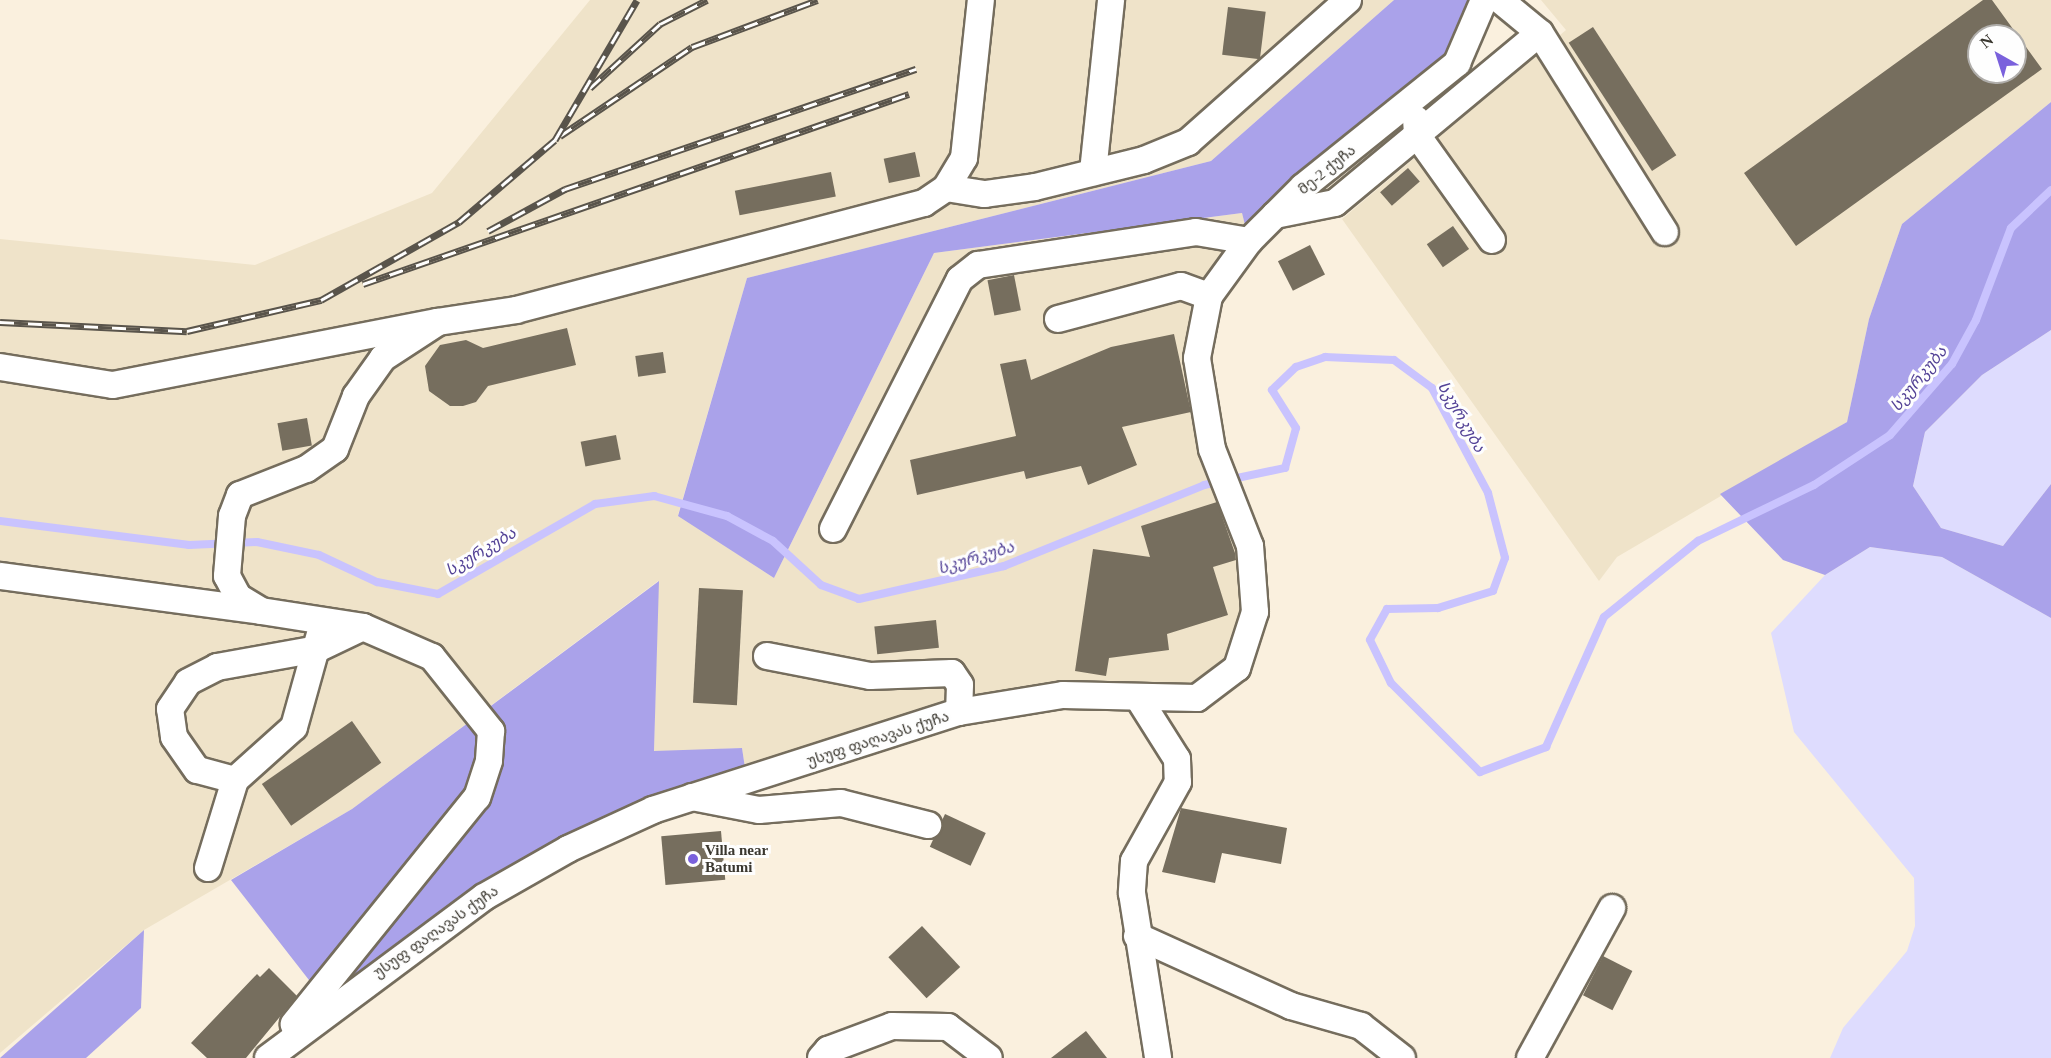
<!DOCTYPE html>
<html>
<head>
<meta charset="utf-8">
<style>
	body { margin:0 }
	#map { position:relative; width:2051px; height:1058px; overflow:hidden; background:#faf0de; font-family:"Times New Roman","Noto Sans Georgian",serif }
	div>[style] { position:absolute }
	.built>* { inset:0; background:#efe3c9 }
	.green>* { inset:0; background:#dedcfe }
	.forest>* { inset:0; background:#aaa2ea }
	.stream>* { height:8px; margin:-4px; padding:0 4px; transform-origin:4px; border-radius:4px; background:#c9c3fe }
	.building>* { inset:0; background:#766e5e; transform-origin:0 0 }
	.roads { filter:drop-shadow(2px 0 #756d5d) drop-shadow(-2px 0 #756d5d) drop-shadow(0 2px #756d5d) drop-shadow(0 -2px #756d5d) }
	.minor>* { height:26px; margin:-13px; padding:0 13px; transform-origin:13px; border-radius:13px; background:#fff }
	.rail>* { height:7px; margin-top:-3.5px; transform-origin:0; background:repeating-linear-gradient(90deg,#fefefe 0 14px,#59544b 0 28px); box-sizing:border-box; border-block:2px solid #59544b }
	.dots>* { width:16px; height:16px; translate:-50% -50%; box-sizing:border-box; border:3px solid #fefefe; border-radius:50% }
	span { translate:-50% -50%; white-space:nowrap; text-align:center; line-height:1.15; -webkit-text-stroke:6px #fefefe; paint-order:stroke }
	.street-label { font-size:15px; color:#3a372f }
	.poi-label { font-size:15px; color:#3a372f; font-weight:700 }
	.left { translate:0 -50%; text-align:left }
	.water-label { font-size:16px; color:#534296; font-style:italic }
	.north { position:absolute; left:1967px; top:24px; width:60px; height:60px; box-sizing:border-box; background:#fefefe; border:2px solid #b0aeab; border-radius:50%; rotate:321deg; font-size:16px; font-weight:700; line-height:24px; text-align:center; color:#3a372f }
	.north::after { content:''; display:block; margin:auto; width:21px; height:27px; background:#7a61dc; clip-path:polygon(50% 0,100% 100%,50% 72%,0 100%) }
</style>
</head>
<body>
<div id="map">
	<div class="built">
		<div style="clip-path:polygon(590px 0,1394px 0,1211px 161px,747px 278px,678px 515px,774px 578px,934px 253px,1242px 213px,1249px 241px,1209px 296px,1197px 358px,1250px 546px,1237px 668px,1197px 698px,1063px 695px,747px 781px,742px 748px,654px 752px,658px 581px,352px 809px,144px 930px,0 1053px,0 239px,255px 265px,432px 193px)"></div>
		<div style="clip-path:polygon(evenodd,1541px 0,2051px 0,2051px 102px,1902px 224px,1869px 319px,1847px 422px,1617px 557px,1599px 581px,1342px 219px,1566px 30px,1541px 0,1979px 36px,2015px 36px,2015px 72px,1979px 72px,1979px 36px)"></div>
	</div>
	<div class="green">
		<div style="clip-path:polygon(2051px 330px,2051px 484px,2003px 546px,1941px 528px,1913px 486px,1925px 432px,1982px 375px)"></div>
		<div style="clip-path:polygon(1870px 547px,1942px 557px,2051px 618px,2051px 1058px,1830px 1058px,1843px 1028px,1907px 951px,1915px 926px,1914px 878px,1794px 732px,1771px 633px,1825px 575px)"></div>
	</div>
	<div class="forest">
		<div style="clip-path:polygon(1394px 0,1484px 0,1469px 45px,1249px 241px,1242px 213px,934px 253px,774px 578px,678px 516px,747px 278px,1211px 161px)"></div>
		<div style="clip-path:polygon(2051px 102px,2051px 330px,1982px 375px,1925px 432px,1913px 486px,1941px 528px,2003px 546px,2051px 484px,2051px 618px,1942px 557px,1870px 547px,1825px 575px,1783px 560px,1720px 494px,1847px 422px,1869px 319px,1902px 224px)"></div>
		<div style="clip-path:polygon(659px 581px,654px 751px,742px 748px,747px 781px,609px 828px,330px 1007px,231px 880px,352px 809px)"></div>
		<div style="clip-path:polygon(144px 930px,141px 1008px,86px 1058px,0 1058px)"></div>
	</div>
	<div class="stream">
		<div style="left:0;top:521px;width:191px;rotate:7.2deg"></div>
		<div style="left:189px;top:545px;width:68px;rotate:-2.5deg"></div>
		<div style="left:257px;top:542px;width:63px;rotate:11.8deg"></div>
		<div style="left:319px;top:555px;width:64px;rotate:25deg"></div>
		<div style="left:377px;top:582px;width:62px;rotate:11.1deg"></div>
		<div style="left:438px;top:594px;width:181px;rotate:-29.8deg"></div>
		<div style="left:595px;top:504px;width:60px;rotate:-7.7deg"></div>
		<div style="left:654px;top:496px;width:76px;rotate:15.3deg"></div>
		<div style="left:727px;top:516px;width:52px;rotate:28.5deg"></div>
		<div style="left:773px;top:541px;width:65px;rotate:42.5deg"></div>
		<div style="left:821px;top:585px;width:40px;rotate:20.2deg"></div>
		<div style="left:859px;top:599px;width:149px;rotate:-12.8deg"></div>
		<div style="left:1004px;top:566px;width:216px;rotate:-22deg"></div>
		<div style="left:1204px;top:485px;width:83px;rotate:-11.9deg"></div>
		<div style="left:1285px;top:468px;width:41px;rotate:-74.6deg"></div>
		<div style="left:1296px;top:428px;width:45px;rotate:-122.3deg"></div>
		<div style="left:1272px;top:390px;width:33px;rotate:-44deg"></div>
		<div style="left:1296px;top:367px;width:31px;rotate:-19deg"></div>
		<div style="left:1325px;top:357px;width:69px;rotate:2.5deg"></div>
		<div style="left:1394px;top:360px;width:47px;rotate:36.4deg"></div>
		<div style="left:1432px;top:388px;width:119px;rotate:61.9deg"></div>
		<div style="left:1488px;top:493px;width:67px;rotate:75.3deg"></div>
		<div style="left:1505px;top:558px;width:35px;rotate:110deg"></div>
		<div style="left:1493px;top:591px;width:58px;rotate:162.8deg"></div>
		<div style="left:1438px;top:608px;width:51px;rotate:178.9deg"></div>
		<div style="left:1387px;top:609px;width:35px;rotate:119deg"></div>
		<div style="left:1370px;top:640px;width:48px;rotate:64deg"></div>
		<div style="left:1391px;top:683px;width:126px;rotate:45deg"></div>
		<div style="left:1480px;top:772px;width:71px;rotate:-20.7deg"></div>
		<div style="left:1546px;top:747px;width:142px;rotate:-66deg"></div>
		<div style="left:1604px;top:617px;width:121px;rotate:-39deg"></div>
		<div style="left:1698px;top:541px;width:129px;rotate:-25.8deg"></div>
		<div style="left:1814px;top:485px;width:91px;rotate:-33.3deg"></div>
		<div style="left:1890px;top:435px;width:94px;rotate:-48.9deg"></div>
		<div style="left:1952px;top:364px;width:50px;rotate:-61.4deg"></div>
		<div style="left:1976px;top:320px;width:98px;rotate:-69.2deg"></div>
		<div style="left:2011px;top:228px;width:55px;rotate:-43.5deg"></div>
	</div>
	<div class="building">
		<div style="clip-path:polygon(evenodd,1983px 0,1992px 0,2042px 69px,1796px 246px,1744px 173px,1983px 0,1979px 36px,2015px 36px,2015px 72px,1979px 72px,1979px 36px)"></div>
		<div style="left:1228px;top:7px;width:38px;height:48px;rotate:7deg"></div>
		<div style="left:1593px;top:27px;width:153px;height:29px;rotate:57deg"></div>
		<div style="left:915px;top:152px;width:25px;height:32px;rotate:78deg"></div>
		<div style="left:1408px;top:168px;width:18px;height:37px;rotate:49deg"></div>
		<div style="left:831px;top:172px;width:25px;height:98px;rotate:79deg"></div>
		<div style="left:1453px;top:226px;width:28px;height:32px;rotate:55deg"></div>
		<div style="left:1310px;top:245px;width:33px;height:36px;rotate:63deg"></div>
		<div style="left:1014px;top:275px;width:36px;height:27px;rotate:79deg"></div>
		<div style="clip-path:polygon(567px 328px,576px 365px,488px 386px,476px 402px,463px 406px,450px 406px,429px 391px,425px 366px,440px 345px,466px 340px,483px 348px)"></div>
		<div style="clip-path:polygon(1174px 334px,1191px 412px,1122px 427px,1137px 465px,1088px 485px,1081px 466px,1026px 479px,1024px 471px,917px 495px,910px 460px,1016px 436px,1000px 364px,1026px 359px,1031px 380px,1111px 347px)"></div>
		<div style="left:663px;top:352px;width:21px;height:28px;rotate:82deg"></div>
		<div style="left:307px;top:418px;width:28px;height:30px;rotate:80deg"></div>
		<div style="left:616px;top:435px;width:25px;height:36px;rotate:79deg"></div>
		<div style="clip-path:polygon(1217px 502px,1235px 553px,1236px 560px,1213px 567px,1228px 615px,1167px 634px,1169px 650px,1109px 658px,1106px 676px,1075px 671px,1093px 549px,1150px 557px,1141px 526px)"></div>
		<div style="left:699px;top:588px;width:44px;height:115px;rotate:3deg"></div>
		<div style="left:936px;top:620px;width:28px;height:62px;rotate:84deg"></div>
		<div style="left:352px;top:721px;width:51px;height:110px;rotate:55deg"></div>
		<div style="clip-path:polygon(1181px 808px,1287px 828px,1281px 864px,1222px 853px,1215px 883px,1162px 872px)"></div>
		<div style="left:945px;top:814px;width:45px;height:36px;rotate:25deg"></div>
		<div style="left:721px;top:831px;width:49px;height:60px;rotate:85deg"></div>
		<div style="left:922px;top:926px;width:56px;height:46px;rotate:47deg"></div>
		<div style="left:1603px;top:956px;width:33px;height:44px;rotate:27deg"></div>
		<div style="clip-path:polygon(269px 968px,297px 996px,246px 1058px,207px 1058px,191px 1043px,257px 974px,260px 977px)"></div>
		<div style="clip-path:polygon(1086px 1031px,1107px 1058px,1051px 1058px)"></div>
	</div>
	<div class="roads">
		<div class="minor">
			<div style="left:1540px;top:33px;width:235px;rotate:57.9deg"></div>
			<div style="left:1416px;top:119px;width:16px;rotate:86deg"></div>
			<div style="left:1417px;top:135px;width:129px;rotate:54.5deg"></div>
			<div style="left:1093px;top:172px;width:173px;rotate:-84deg"></div>
			<div style="left:946px;top:188px;width:39px;rotate:9deg"></div>
			<div style="left:985px;top:194px;width:50px;rotate:-8deg"></div>
			<div style="left:1035px;top:187px;width:112px;rotate:-13.9deg"></div>
			<div style="left:1144px;top:160px;width:48px;rotate:-22.2deg"></div>
			<div style="left:1188px;top:142px;width:214px;rotate:-41.6deg"></div>
			<div style="left:1275px;top:215px;width:61px;rotate:-11.3deg"></div>
			<div style="left:1335px;top:203px;width:266px;rotate:-39.7deg"></div>
			<div style="left:1540px;top:33px;width:52px;rotate:-140.5deg"></div>
			<div style="left:1058px;top:319px;width:127px;rotate:-15deg"></div>
			<div style="left:1181px;top:286px;width:30px;rotate:20deg"></div>
			<div style="left:438px;top:322px;width:79px;rotate:-8.7deg"></div>
			<div style="left:516px;top:310px;width:422px;rotate:-14.7deg"></div>
			<div style="left:924px;top:203px;width:27px;rotate:-34deg"></div>
			<div style="left:946px;top:188px;width:35px;rotate:-59deg"></div>
			<div style="left:964px;top:158px;width:159px;rotate:-83.9deg"></div>
			<div style="left:0;top:367px;width:114px;rotate:9.1deg"></div>
			<div style="left:113px;top:385px;width:331px;rotate:-11deg"></div>
			<div style="left:438px;top:322px;width:66px;rotate:146.8deg"></div>
			<div style="left:383px;top:358px;width:47px;rotate:125.4deg"></div>
			<div style="left:356px;top:396px;width:57px;rotate:111.6deg"></div>
			<div style="left:335px;top:449px;width:35px;rotate:145deg"></div>
			<div style="left:306px;top:469px;width:71px;rotate:158.5deg"></div>
			<div style="left:240px;top:495px;width:22px;rotate:111deg"></div>
			<div style="left:232px;top:516px;width:60px;rotate:94.8deg"></div>
			<div style="left:227px;top:576px;width:24px;rotate:62deg"></div>
			<div style="left:238px;top:597px;width:27px;rotate:31deg"></div>
			<div style="left:261px;top:611px;width:103px;rotate:8.9deg"></div>
			<div style="left:363px;top:627px;width:75px;rotate:23.5deg"></div>
			<div style="left:432px;top:657px;width:95px;rotate:51.4deg"></div>
			<div style="left:491px;top:731px;width:30px;rotate:94deg"></div>
			<div style="left:489px;top:761px;width:38px;rotate:108deg"></div>
			<div style="left:477px;top:797px;width:292px;rotate:128.9deg"></div>
			<div style="left:833px;top:529px;width:280px;rotate:-63.1deg"></div>
			<div style="left:960px;top:279px;width:23px;rotate:-38deg"></div>
			<div style="left:978px;top:265px;width:220px;rotate:-8.6deg"></div>
			<div style="left:1196px;top:232px;width:54px;rotate:9.6deg"></div>
			<div style="left:0;top:576px;width:258px;rotate:7.6deg"></div>
			<div style="left:767px;top:656px;width:105px;rotate:11deg"></div>
			<div style="left:870px;top:676px;width:82px;rotate:-2.1deg"></div>
			<div style="left:952px;top:673px;width:14px;rotate:56deg"></div>
			<div style="left:960px;top:685px;width:27px;rotate:92deg"></div>
			<div style="left:1139px;top:699px;width:71px;rotate:57.7deg"></div>
			<div style="left:1177px;top:759px;width:23px;rotate:88deg"></div>
			<div style="left:1178px;top:782px;width:90px;rotate:119.1deg"></div>
			<div style="left:1134px;top:861px;width:32px;rotate:94deg"></div>
			<div style="left:1132px;top:893px;width:167px;rotate:81deg"></div>
			<div style="left:235px;top:780px;width:39px;rotate:-165deg"></div>
			<div style="left:197px;top:770px;width:40px;rotate:-124.9deg"></div>
			<div style="left:174px;top:737px;width:28px;rotate:-98deg"></div>
			<div style="left:170px;top:709px;width:32px;rotate:-56deg"></div>
			<div style="left:188px;top:682px;width:33px;rotate:-27deg"></div>
			<div style="left:217px;top:667px;width:102px;rotate:-10.2deg"></div>
			<div style="left:317px;top:649px;width:51px;rotate:-25.6deg"></div>
			<div style="left:692px;top:797px;width:68px;rotate:11deg"></div>
			<div style="left:759px;top:810px;width:82px;rotate:-4.9deg"></div>
			<div style="left:841px;top:803px;width:90px;rotate:14.2deg"></div>
			<div style="left:208px;top:868px;width:92px;rotate:-72.9deg"></div>
			<div style="left:235px;top:780px;width:79px;rotate:-41.9deg"></div>
			<div style="left:294px;top:727px;width:97px;rotate:-74.4deg"></div>
			<div style="left:1137px;top:936px;width:169px;rotate:24.4deg"></div>
			<div style="left:1291px;top:1006px;width:73px;rotate:15.9deg"></div>
			<div style="left:1361px;top:1026px;width:52px;rotate:38deg"></div>
			<div style="left:268px;top:1058px;width:269px;rotate:-36.7deg"></div>
			<div style="left:484px;top:897px;width:97px;rotate:-29.7deg"></div>
			<div style="left:568px;top:849px;width:94px;rotate:-24.6deg"></div>
			<div style="left:653px;top:810px;width:321px;rotate:-17.8deg"></div>
			<div style="left:959px;top:712px;width:105px;rotate:-9.3deg"></div>
			<div style="left:1063px;top:695px;width:134px;rotate:1.3deg"></div>
			<div style="left:1197px;top:698px;width:50px;rotate:-36.9deg"></div>
			<div style="left:1237px;top:668px;width:59px;rotate:-72.2deg"></div>
			<div style="left:1255px;top:612px;width:66px;rotate:-94.3deg"></div>
			<div style="left:1250px;top:546px;width:104px;rotate:-111.4deg"></div>
			<div style="left:1212px;top:449px;width:92px;rotate:-99.4deg"></div>
			<div style="left:1197px;top:358px;width:63px;rotate:-79deg"></div>
			<div style="left:1209px;top:296px;width:68px;rotate:-54deg"></div>
			<div style="left:1249px;top:241px;width:76px;rotate:-45deg"></div>
			<div style="left:1303px;top:187px;width:198px;rotate:-38.8deg"></div>
			<div style="left:1457px;top:63px;width:69px;rotate:-66.8deg"></div>
			<div style="left:821px;top:1058px;width:11px;rotate:-49deg"></div>
			<div style="left:828px;top:1050px;width:68px;rotate:-20.6deg"></div>
			<div style="left:892px;top:1026px;width:56px;rotate:1deg"></div>
			<div style="left:948px;top:1027px;width:51px;rotate:37.1deg"></div>
			<div style="left:1530px;top:1058px;width:171px;rotate:-61.3deg"></div>
		</div>
	</div>
	<div class="rail">
		<div style="left:590px;top:88px;width:95px;rotate:-42.4deg"></div>
		<div style="left:660px;top:24px;width:53px;rotate:-27.1deg"></div>
		<div style="left:560px;top:136px;width:159px;rotate:-34deg"></div>
		<div style="left:692px;top:47px;width:134px;rotate:-20.5deg"></div>
		<div style="left:488px;top:231px;width:88px;rotate:-28.6deg"></div>
		<div style="left:565px;top:189px;width:371px;rotate:-18.9deg"></div>
		<div style="left:363px;top:284px;width:578px;rotate:-19.19deg"></div>
		<div style="left:0;top:322px;width:187px;rotate:2.8deg"></div>
		<div style="left:187px;top:331px;width:138px;rotate:-13deg"></div>
		<div style="left:321px;top:300px;width:159px;rotate:-29.5deg"></div>
		<div style="left:459px;top:222px;width:126px;rotate:-40.5deg"></div>
		<div style="left:555px;top:140px;width:162px;rotate:-59.6deg"></div>
	</div>
	<div class="dots">
		<div style="left:693px;top:859px;background:#7a61dc"></div>
	</div>
	<div class="street-label">
		<span style="left:1327px;top:170px;rotate:-39deg">მე-2 ქუჩა</span>
		<span style="left:878px;top:739px;rotate:-18deg">უსუფ ფაღავას ქუჩა</span>
		<span style="left:436px;top:932px;rotate:-35deg">უსუფ ფაღავას ქუჩა</span>
	</div>
	<div class="poi-label">
		<span class="left" style="left:705px;top:859px">Villa near<br>Batumi</span>
	</div>
	<div class="water-label">
		<span style="left:1919px;top:379px;rotate:-51deg">სკურკუბა</span>
		<span style="left:1461px;top:417px;rotate:60deg">სკურკუბა</span>
		<span style="left:481px;top:552px;rotate:-31deg">სკურკუბა</span>
		<span style="left:976px;top:558px;rotate:-17deg">სკურკუბა</span>
	</div>
	<div class="north">N</div>
</div>
</body>
</html>
